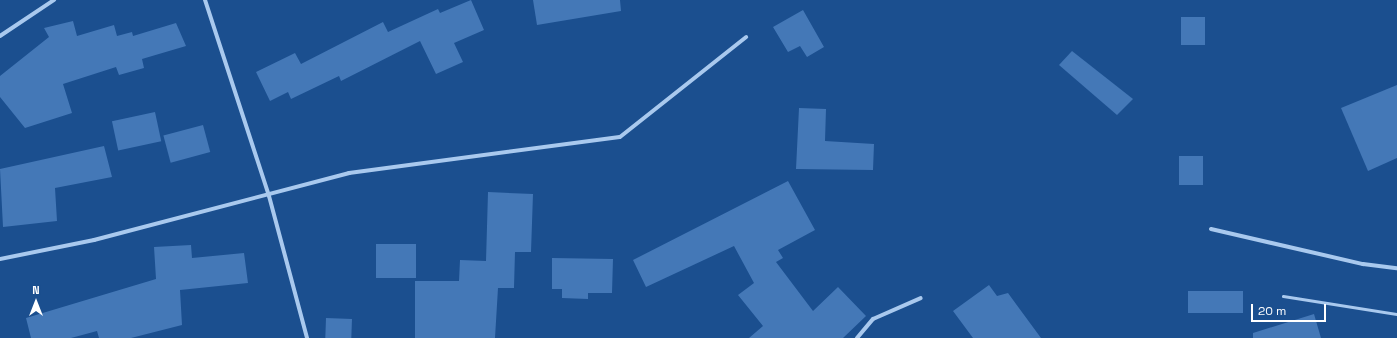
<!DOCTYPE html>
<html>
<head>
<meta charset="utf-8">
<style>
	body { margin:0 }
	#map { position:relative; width:1397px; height:338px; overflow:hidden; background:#1b4f8f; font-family:"Space Grotesk",sans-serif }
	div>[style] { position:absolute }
	.building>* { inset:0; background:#4478b7; transform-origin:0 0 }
	.lane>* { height:3px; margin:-1.5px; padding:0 1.5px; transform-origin:1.5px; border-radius:1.5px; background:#a9c9ee }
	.street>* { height:4px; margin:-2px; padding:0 2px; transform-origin:2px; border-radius:2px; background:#a9c9ee }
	span { translate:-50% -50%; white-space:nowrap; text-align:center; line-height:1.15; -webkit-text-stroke:3px #1b4f8f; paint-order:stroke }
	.north { position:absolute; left:16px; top:282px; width:40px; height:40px; -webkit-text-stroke:3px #1b4f8f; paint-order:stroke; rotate:0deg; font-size:11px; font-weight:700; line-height:16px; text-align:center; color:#fff }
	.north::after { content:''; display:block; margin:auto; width:14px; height:18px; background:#fff; clip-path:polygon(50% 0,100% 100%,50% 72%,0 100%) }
	.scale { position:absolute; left:1251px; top:304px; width:75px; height:18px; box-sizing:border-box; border:2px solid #fff; border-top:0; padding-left:5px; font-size:12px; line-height:14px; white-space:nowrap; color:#fff; -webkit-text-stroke:3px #1b4f8f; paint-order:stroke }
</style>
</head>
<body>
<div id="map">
	<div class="building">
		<div style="clip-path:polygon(471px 0,484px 30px,454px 43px,463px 62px,436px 74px,420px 41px,341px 81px,339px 76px,291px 99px,288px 92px,270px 101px,256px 72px,295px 53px,301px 64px,383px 22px,388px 32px,438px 9px,440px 13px)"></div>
		<div style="clip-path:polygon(533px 0,620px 0,621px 11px,537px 25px)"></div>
		<div style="clip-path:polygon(803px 10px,824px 47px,807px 57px,800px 46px,788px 52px,773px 27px)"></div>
		<div style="left:1181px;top:17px;width:24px;height:28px"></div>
		<div style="clip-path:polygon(73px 21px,77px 36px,114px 25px,117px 36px,132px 32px,133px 36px,176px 23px,186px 46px,142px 59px,144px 68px,119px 75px,116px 67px,63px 84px,72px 113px,25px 128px,0 97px,0 76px,49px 37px,44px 28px)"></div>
		<div style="clip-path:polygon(1072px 51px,1133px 99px,1117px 115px,1059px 65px)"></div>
		<div style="clip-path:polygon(1397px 85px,1397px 158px,1368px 171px,1341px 108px)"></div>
		<div style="clip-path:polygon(799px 108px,826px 109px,825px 141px,874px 144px,873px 170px,796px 169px)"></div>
		<div style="left:155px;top:112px;width:30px;height:44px;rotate:78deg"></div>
		<div style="left:203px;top:125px;width:28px;height:41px;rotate:75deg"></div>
		<div style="clip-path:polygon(104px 146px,112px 177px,55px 188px,57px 221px,3px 227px,0 169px)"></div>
		<div style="left:1179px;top:156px;width:24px;height:29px"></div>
		<div style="clip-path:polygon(788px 181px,815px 230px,778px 250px,783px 258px,776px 262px,813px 311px,838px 287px,866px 316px,843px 338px,749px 338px,763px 326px,738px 295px,754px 283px,734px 246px,646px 287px,633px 260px)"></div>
		<div style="clip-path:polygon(488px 192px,533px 194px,531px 252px,515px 252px,514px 288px,498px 288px,495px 338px,415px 338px,415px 281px,459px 281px,460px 260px,486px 261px)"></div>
		<div style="left:376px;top:244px;width:40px;height:34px"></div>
		<div style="clip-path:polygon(191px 245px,192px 258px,244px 253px,248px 283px,180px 290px,182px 325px,131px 338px,99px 338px,97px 331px,71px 338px,31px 338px,26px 318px,156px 279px,154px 247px)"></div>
		<div style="clip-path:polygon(552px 258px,613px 259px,612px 293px,588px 293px,588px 299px,562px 298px,562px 289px,552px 289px)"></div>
		<div style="clip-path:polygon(989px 285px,997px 296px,1008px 293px,1041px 338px,973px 338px,953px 311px)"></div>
		<div style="left:1188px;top:291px;width:55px;height:22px"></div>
		<div style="clip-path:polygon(1314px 314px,1321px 338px,1253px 338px,1253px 333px)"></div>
		<div style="left:326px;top:318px;width:26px;height:20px;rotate:2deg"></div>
	</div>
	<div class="lane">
		<div style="left:1283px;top:296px;width:115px;rotate:9deg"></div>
	</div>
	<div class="street">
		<div style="left:205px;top:0;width:206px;rotate:71.9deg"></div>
		<div style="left:269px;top:196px;width:147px;rotate:75deg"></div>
		<div style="left:0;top:36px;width:65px;rotate:-33.7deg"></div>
		<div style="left:1211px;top:229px;width:156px;rotate:13deg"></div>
		<div style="left:1363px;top:264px;width:34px;rotate:7deg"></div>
		<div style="left:0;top:259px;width:96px;rotate:-11.4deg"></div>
		<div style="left:94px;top:240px;width:264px;rotate:-14.7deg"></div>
		<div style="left:349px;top:173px;width:273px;rotate:-7.6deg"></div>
		<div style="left:620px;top:137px;width:161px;rotate:-38.4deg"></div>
		<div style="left:857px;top:338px;width:25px;rotate:-50deg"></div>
		<div style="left:873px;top:319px;width:52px;rotate:-23.6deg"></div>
	</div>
	<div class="north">N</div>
	<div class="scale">20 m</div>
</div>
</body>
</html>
